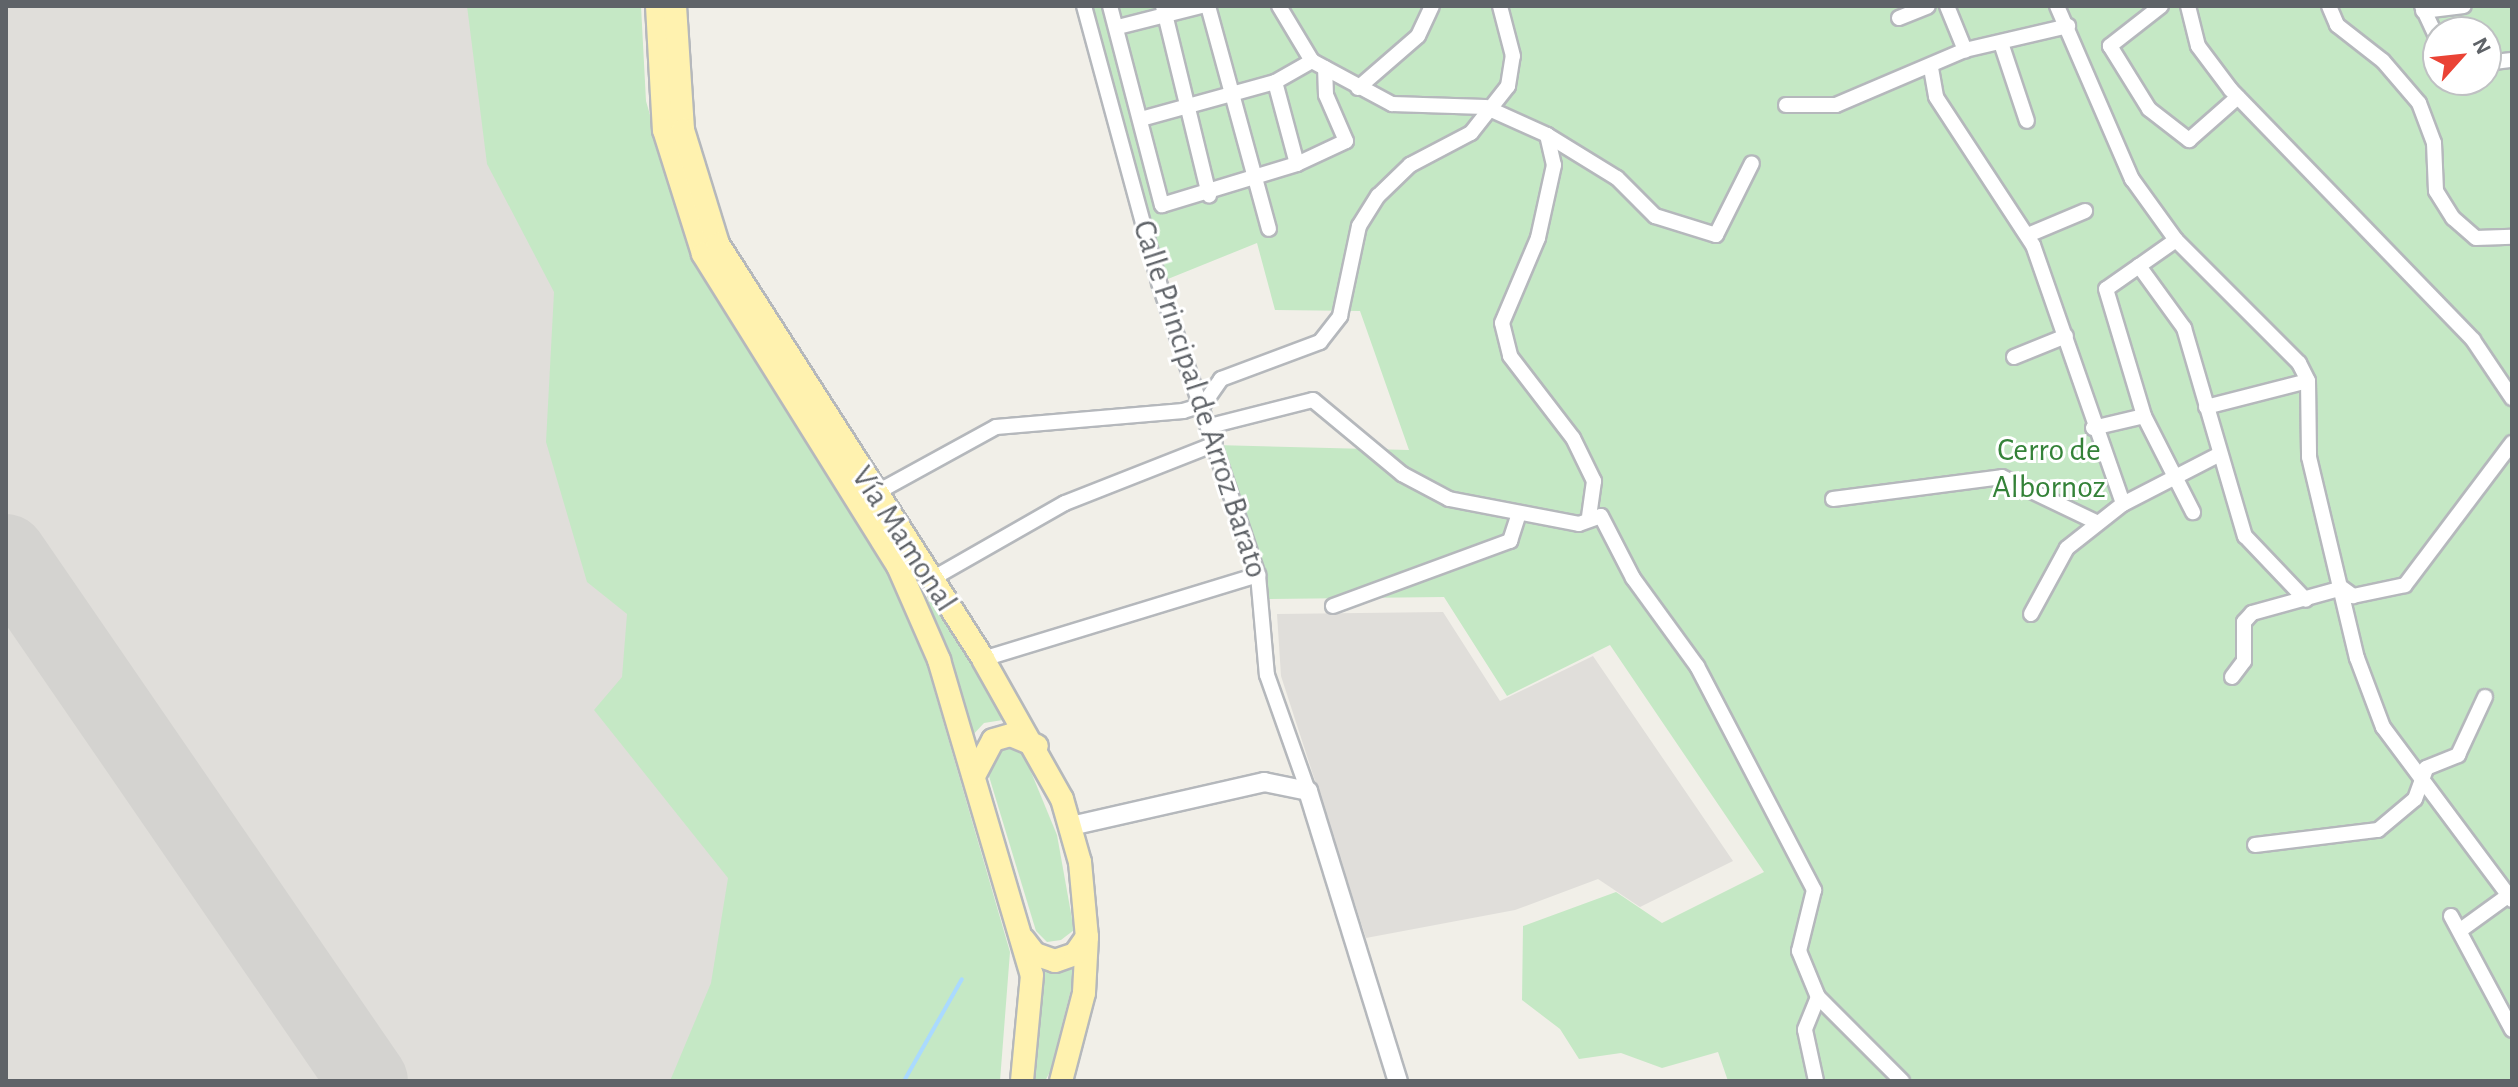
<!DOCTYPE html>
<html>
<head>
<meta charset="utf-8">
<style>
	body { margin:0 }
	#map { position:relative; width:2518px; height:1087px; overflow:hidden; background:#f1efe8; font-family:"Alegreya Sans",sans-serif }
	div>[style] { position:absolute }
	.industrial>* { inset:0; background:#e0deda }
	.green>* { inset:0; background:#c5e8c5 }
	.stream>* { height:4px; margin:-2px; padding:0 2px; transform-origin:2px; border-radius:2px; background:#aadaff }
	.runway>* { height:80px; margin:-40px; padding:0 40px; transform-origin:40px; border-radius:40px; background:#d4d3d0 }
	.roads { filter:drop-shadow(2px 0 #b5b8bc) drop-shadow(-2px 0 #b5b8bc) drop-shadow(0 2px #b5b8bc) drop-shadow(0 -2px #b5b8bc) }
	.minor>* { height:14px; margin:-7px; padding:0 7px; transform-origin:7px; border-radius:7px; background:#fff }
	.tertiary>* { height:18px; margin:-9px; padding:0 9px; transform-origin:9px; border-radius:9px; background:#fff }
	.primary>* { height:22px; margin:-11px; padding:0 11px; transform-origin:11px; border-radius:11px; background:#fff2af }
	span { translate:-50% -50%; white-space:nowrap; text-align:center; line-height:1.15; -webkit-text-stroke:6px #fff; paint-order:stroke }
	.street-label { font-size:32px; color:#5f6368 }
	.park-label { font-size:32px; color:#348238 }
	.frame { position:absolute; inset:0; border:8px solid #5f6368; pointer-events:none }
	.north { position:absolute; left:2422px; top:16px; width:80px; height:80px; box-sizing:border-box; background:#fff; border:2px solid #bfc1c3; border-radius:50%; rotate:63deg; font-size:22px; font-weight:700; line-height:32px; text-align:center; color:#5f6368 }
	.north::after { content:''; display:block; margin:auto; width:28px; height:36px; background:#ea4335; clip-path:polygon(50% 0,100% 100%,50% 72%,0 100%) }
</style>
</head>
<body>
<div id="map">
	<div class="industrial">
		<div style="clip-path:polygon(6px 6px,635px 6px,652px 175px,960px 1081px,6px 1081px)"></div>
		<div style="clip-path:polygon(1443px 612px,1500px 701px,1593px 656px,1733px 861px,1640px 907px,1598px 879px,1515px 910px,1366px 938px,1281px 676px,1277px 614px)"></div>
	</div>
	<div class="green">
		<div style="clip-path:polygon(467px 6px,641px 6px,646px 101px,685px 238px,889px 572px,919px 638px,1010px 952px,1000px 1081px,670px 1081px,711px 983px,728px 878px,594px 710px,622px 677px,627px 614px,587px 582px,546px 442px,554px 292px,487px 164px)"></div>
		<div style="clip-path:polygon(evenodd,1081px 6px,2512px 6px,2512px 1081px,1728px 1081px,1718px 1052px,1662px 1068px,1621px 1053px,1579px 1059px,1560px 1029px,1522px 1000px,1523px 926px,1616px 892px,1662px 923px,1764px 872px,1610px 645px,1507px 696px,1444px 597px,1261px 599px,1215px 445px,1409px 450px,1360px 311px,1275px 310px,1257px 243px,1153px 285px,1081px 6px,2438px 32px,2486px 32px,2486px 80px,2438px 80px,2438px 32px)"></div>
		<div style="clip-path:polygon(923px 583px,1009px 719px,984px 723px,970px 738px)"></div>
		<div style="clip-path:polygon(1003px 743px,1022px 750px,1057px 835px,1074px 930px,1061px 940px,1047px 942px,1036px 931px,988px 773px)"></div>
		<div style="clip-path:polygon(1078px 962px,1050px 1072px,1045px 1081px,1025px 1081px,1033px 965px,1061px 971px)"></div>
	</div>
	<div class="stream">
		<div style="left:904px;top:1081px;width:117px;rotate:-60.4deg"></div>
	</div>
	<div class="runway">
		<div style="left:6px;top:554px;width:639px;rotate:55.51deg"></div>
	</div>
	<div class="roads">
		<div class="minor">
			<div style="left:1084px;top:6px;width:287px;rotate:74.8deg"></div>
			<div style="left:1159px;top:283px;width:308px;rotate:71.3deg"></div>
			<div style="left:1258px;top:575px;width:100px;rotate:84.9deg"></div>
			<div style="left:1267px;top:675px;width:123px;rotate:70.5deg"></div>
			<div style="left:1110px;top:6px;width:206px;rotate:75.4deg"></div>
			<div style="left:1162px;top:205px;width:141px;rotate:-16.9deg"></div>
			<div style="left:1297px;top:164px;width:85px;rotate:-105deg"></div>
			<div style="left:1163px;top:6px;width:195px;rotate:76.3deg"></div>
			<div style="left:1208px;top:6px;width:231px;rotate:74.7deg"></div>
			<div style="left:1279px;top:6px;width:64px;rotate:59deg"></div>
			<div style="left:1312px;top:61px;width:91px;rotate:28.3deg"></div>
			<div style="left:1392px;top:104px;width:93px;rotate:1.8deg"></div>
			<div style="left:1485px;top:107px;width:68px;rotate:24.3deg"></div>
			<div style="left:1547px;top:135px;width:31px;rotate:77deg"></div>
			<div style="left:1554px;top:165px;width:75px;rotate:102.4deg"></div>
			<div style="left:1538px;top:238px;width:92px;rotate:113deg"></div>
			<div style="left:1502px;top:323px;width:34px;rotate:76deg"></div>
			<div style="left:1510px;top:356px;width:103px;rotate:52.5deg"></div>
			<div style="left:1573px;top:438px;width:48px;rotate:64deg"></div>
			<div style="left:1594px;top:481px;width:35px;rotate:98deg"></div>
			<div style="left:1947px;top:6px;width:48px;rotate:67.8deg"></div>
			<div style="left:2057px;top:6px;width:189px;rotate:66.6deg"></div>
			<div style="left:2132px;top:179px;width:75px;rotate:54.2deg"></div>
			<div style="left:2176px;top:240px;width:174px;rotate:45deg"></div>
			<div style="left:2299px;top:363px;width:20px;rotate:63deg"></div>
			<div style="left:2308px;top:381px;width:76px;rotate:89.2deg"></div>
			<div style="left:2309px;top:457px;width:207px;rotate:76.6deg"></div>
			<div style="left:2357px;top:658px;width:74px;rotate:69.4deg"></div>
			<div style="left:2383px;top:727px;width:216px;rotate:53.3deg"></div>
			<div style="left:2161px;top:6px;width:65px;rotate:141.9deg"></div>
			<div style="left:2110px;top:46px;width:74px;rotate:58.2deg"></div>
			<div style="left:2149px;top:109px;width:51px;rotate:37.8deg"></div>
			<div style="left:2189px;top:140px;width:65px;rotate:-41.3deg"></div>
			<div style="left:2188px;top:6px;width:41px;rotate:76deg"></div>
			<div style="left:2198px;top:46px;width:55px;rotate:53.1deg"></div>
			<div style="left:2231px;top:90px;width:348px;rotate:45.9deg"></div>
			<div style="left:2473px;top:340px;width:70px;rotate:56.1deg"></div>
			<div style="left:2329px;top:6px;width:21px;rotate:67deg"></div>
			<div style="left:2337px;top:25px;width:58px;rotate:38deg"></div>
			<div style="left:2383px;top:61px;width:55px;rotate:49.4deg"></div>
			<div style="left:2419px;top:103px;width:43px;rotate:69.4deg"></div>
			<div style="left:2434px;top:143px;width:48px;rotate:87.6deg"></div>
			<div style="left:2436px;top:191px;width:32px;rotate:58deg"></div>
			<div style="left:2453px;top:218px;width:30px;rotate:41deg"></div>
			<div style="left:2476px;top:238px;width:36px;rotate:-2deg"></div>
			<div style="left:2422px;top:6px;width:38px;rotate:65deg"></div>
			<div style="left:2423px;top:11px;width:41px;rotate:-7deg"></div>
			<div style="left:1899px;top:18px;width:31px;rotate:-22deg"></div>
			<div style="left:1118px;top:27px;width:86px;rotate:-14.2deg"></div>
			<div style="left:2001px;top:43px;width:82px;rotate:71.6deg"></div>
			<div style="left:2486px;top:63px;width:26px;rotate:-7deg"></div>
			<div style="left:1931px;top:68px;width:29px;rotate:80deg"></div>
			<div style="left:1936px;top:97px;width:177px;rotate:56.8deg"></div>
			<div style="left:2033px;top:245px;width:274px;rotate:70.8deg"></div>
			<div style="left:1358px;top:88px;width:79px;rotate:-40.9deg"></div>
			<div style="left:1418px;top:36px;width:33px;rotate:-65deg"></div>
			<div style="left:1786px;top:105px;width:50px"></div>
			<div style="left:1836px;top:105px;width:140px;rotate:-23.1deg"></div>
			<div style="left:1965px;top:50px;width:106px;rotate:-13.1deg"></div>
			<div style="left:1141px;top:119px;width:139px;rotate:-15.4deg"></div>
			<div style="left:1275px;top:82px;width:43px;rotate:-29.6deg"></div>
			<div style="left:1547px;top:135px;width:82px;rotate:31.6deg"></div>
			<div style="left:1617px;top:178px;width:54px;rotate:45deg"></div>
			<div style="left:1655px;top:216px;width:64px;rotate:17.3deg"></div>
			<div style="left:1716px;top:235px;width:80px;rotate:-63.4deg"></div>
			<div style="left:1297px;top:164px;width:54px;rotate:-25.1deg"></div>
			<div style="left:1346px;top:141px;width:50px;rotate:-113.5deg"></div>
			<div style="left:1326px;top:95px;width:27px;rotate:-92deg"></div>
			<div style="left:2028px;top:235px;width:62px;rotate:-22.8deg"></div>
			<div style="left:2176px;top:240px;width:45px;rotate:144.9deg"></div>
			<div style="left:2139px;top:266px;width:77px;rotate:54deg"></div>
			<div style="left:2184px;top:328px;width:217px;rotate:73.7deg"></div>
			<div style="left:2245px;top:536px;width:88px;rotate:46.4deg"></div>
			<div style="left:2139px;top:266px;width:40px;rotate:145.1deg"></div>
			<div style="left:2106px;top:289px;width:133px;rotate:73.3deg"></div>
			<div style="left:2144px;top:416px;width:108px;rotate:63deg"></div>
			<div style="left:2014px;top:357px;width:56px;rotate:-22deg"></div>
			<div style="left:2206px;top:407px;width:105px;rotate:-14.3deg"></div>
			<div style="left:1210px;top:426px;width:106px;rotate:-14.2deg"></div>
			<div style="left:1313px;top:400px;width:116px;rotate:39.7deg"></div>
			<div style="left:1402px;top:474px;width:53px;rotate:28deg"></div>
			<div style="left:1449px;top:499px;width:132px;rotate:10.9deg"></div>
			<div style="left:1579px;top:524px;width:23px;rotate:-20deg"></div>
			<div style="left:1601px;top:516px;width:70px;rotate:62.7deg"></div>
			<div style="left:1633px;top:578px;width:109px;rotate:54deg"></div>
			<div style="left:1697px;top:666px;width:253px;rotate:62.4deg"></div>
			<div style="left:1814px;top:890px;width:63px;rotate:103.8deg"></div>
			<div style="left:1799px;top:951px;width:50px;rotate:67.6deg"></div>
			<div style="left:1818px;top:997px;width:35px;rotate:112deg"></div>
			<div style="left:1805px;top:1030px;width:52px;rotate:77.8deg"></div>
			<div style="left:2093px;top:428px;width:52px;rotate:-13.2deg"></div>
			<div style="left:874px;top:494px;width:139px;rotate:-28.8deg"></div>
			<div style="left:996px;top:427px;width:188px;rotate:-4.9deg"></div>
			<div style="left:1183px;top:411px;width:21px;rotate:-17deg"></div>
			<div style="left:1203px;top:405px;width:32px;rotate:-55deg"></div>
			<div style="left:1221px;top:379px;width:106px;rotate:-20.5deg"></div>
			<div style="left:1320px;top:342px;width:33px;rotate:-52deg"></div>
			<div style="left:1340px;top:316px;width:92px;rotate:-78.1deg"></div>
			<div style="left:1359px;top:226px;width:36px;rotate:-58deg"></div>
			<div style="left:1378px;top:196px;width:45px;rotate:-44.1deg"></div>
			<div style="left:1410px;top:165px;width:69px;rotate:-27.7deg"></div>
			<div style="left:1471px;top:133px;width:60px;rotate:-51.8deg"></div>
			<div style="left:1508px;top:86px;width:30px;rotate:-81deg"></div>
			<div style="left:1513px;top:56px;width:52px;rotate:-104.6deg"></div>
			<div style="left:1833px;top:499px;width:170px;rotate:-7.4deg"></div>
			<div style="left:2002px;top:477px;width:106px;rotate:25.6deg"></div>
			<div style="left:930px;top:580px;width:155px;rotate:-29.7deg"></div>
			<div style="left:1065px;top:503px;width:161px;rotate:-21.5deg"></div>
			<div style="left:1333px;top:606px;width:189px;rotate:-20.2deg"></div>
			<div style="left:1510px;top:541px;width:29px;rotate:-72deg"></div>
			<div style="left:2031px;top:614px;width:75px;rotate:-61.4deg"></div>
			<div style="left:2067px;top:548px;width:71px;rotate:-38.2deg"></div>
			<div style="left:2123px;top:504px;width:107px;rotate:-27.3deg"></div>
			<div style="left:983px;top:659px;width:288px;rotate:-17deg"></div>
			<div style="left:2232px;top:677px;width:20px;rotate:-53deg"></div>
			<div style="left:2244px;top:661px;width:39px;rotate:-90deg"></div>
			<div style="left:2244px;top:622px;width:12px;rotate:-48deg"></div>
			<div style="left:2252px;top:613px;width:93px;rotate:-15.5deg"></div>
			<div style="left:2342px;top:588px;width:14px;rotate:36deg"></div>
			<div style="left:2353px;top:596px;width:53px;rotate:-11.9deg"></div>
			<div style="left:2405px;top:585px;width:178px;rotate:-53deg"></div>
			<div style="left:2255px;top:845px;width:124px;rotate:-7deg"></div>
			<div style="left:2378px;top:830px;width:48px;rotate:-40deg"></div>
			<div style="left:2415px;top:799px;width:33px;rotate:-70deg"></div>
			<div style="left:2426px;top:768px;width:35px;rotate:-22deg"></div>
			<div style="left:2458px;top:755px;width:64px;rotate:-65deg"></div>
			<div style="left:2451px;top:916px;width:129px;rotate:61.8deg"></div>
			<div style="left:2462px;top:929px;width:58px;rotate:-35.9deg"></div>
			<div style="left:1818px;top:997px;width:119px;rotate:45deg"></div>
		</div>
		<div class="tertiary">
			<div style="left:1071px;top:826px;width:198px;rotate:-12.8deg"></div>
			<div style="left:1264px;top:782px;width:45px;rotate:11.6deg"></div>
			<div style="left:1308px;top:791px;width:304px;rotate:72.8deg"></div>
		</div>
		<div class="primary">
			<div style="left:657px;top:6px;width:124px;rotate:86.8deg"></div>
			<div style="left:664px;top:130px;width:130px;rotate:72.5deg"></div>
			<div style="left:703px;top:254px;width:368px;rotate:58deg"></div>
			<div style="left:898px;top:566px;width:103px;rotate:66.4deg"></div>
			<div style="left:939px;top:660px;width:328px;rotate:73.6deg"></div>
			<div style="left:1032px;top:975px;width:106px;rotate:95.4deg"></div>
			<div style="left:675px;top:6px;width:124px;rotate:86.3deg"></div>
			<div style="left:683px;top:130px;width:119px;rotate:72.9deg"></div>
			<div style="left:718px;top:244px;width:492px;rotate:57.4deg"></div>
			<div style="left:983px;top:659px;width:161px;rotate:60.6deg"></div>
			<div style="left:1062px;top:799px;width:66px;rotate:74.1deg"></div>
			<div style="left:1080px;top:862px;width:75px;rotate:84.7deg"></div>
			<div style="left:1087px;top:937px;width:56px;rotate:93.1deg"></div>
			<div style="left:1084px;top:993px;width:91px;rotate:104.6deg"></div>
			<div style="left:975px;top:774px;width:38px;rotate:-62deg"></div>
			<div style="left:993px;top:740px;width:19px;rotate:-16deg"></div>
			<div style="left:1011px;top:735px;width:28px;rotate:23deg"></div>
			<div style="left:1024px;top:940px;width:18px;rotate:52deg"></div>
			<div style="left:1035px;top:954px;width:21px;rotate:19deg"></div>
			<div style="left:1055px;top:961px;width:21px;rotate:-19deg"></div>
			<div style="left:1075px;top:954px;width:21px;rotate:-55deg"></div>
		</div>
	</div>
	<div class="street-label">
		<span style="left:1200px;top:399px;rotate:72deg">Calle Principal de Arroz Barato</span>
		<span style="left:904px;top:539px;rotate:57deg">Vía Mamonal</span>
	</div>
	<div class="park-label">
		<span style="left:2049px;top:469px">Cerro de<br>Albornoz</span>
	</div>
	<div class="frame"></div>
	<div class="north">N</div>
</div>
</body>
</html>
